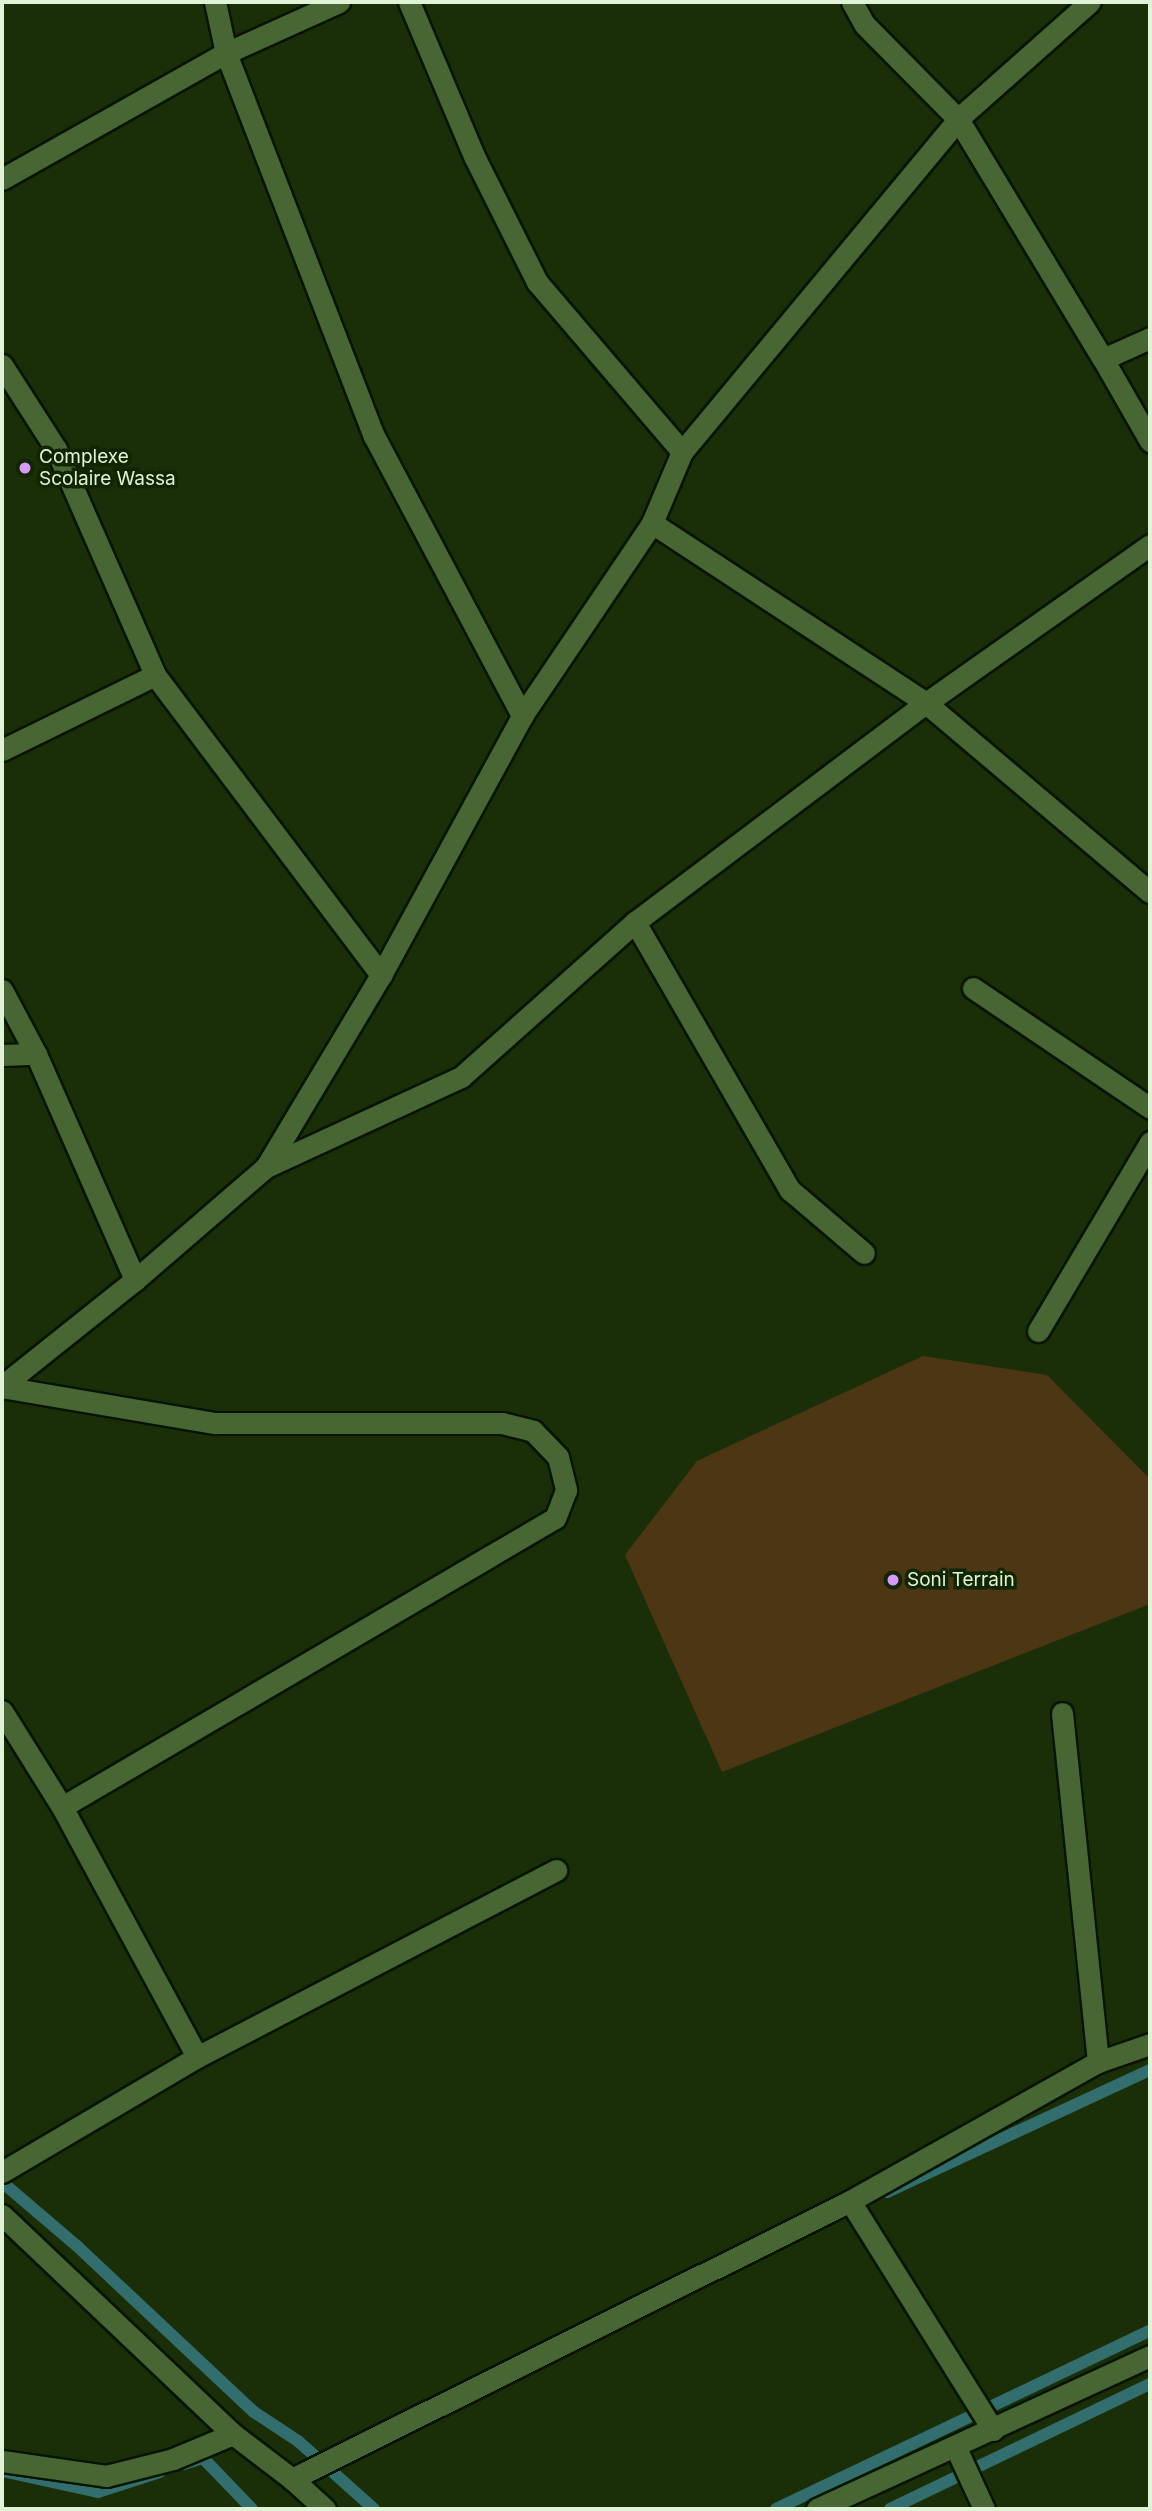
<!DOCTYPE html>
<html>
<head>
<meta charset="utf-8">
<style>
	body { margin:0 }
	#map { position:relative; width:1152px; height:2511px; overflow:hidden; background:#1a2f08; font-family:Inter,sans-serif }
	div>[style] { position:absolute }
	.green>* { inset:0; background:#4d3614 }
	.stream>* { height:12px; margin:-6px; padding:0 6px; transform-origin:6px; border-radius:6px; background:#326e6d }
	.roads { filter:drop-shadow(2px 0 #071500) drop-shadow(-2px 0 #071500) drop-shadow(0 2px #071500) drop-shadow(0 -2px #071500) }
	.street>* { height:21px; margin:-10.5px; padding:0 10.5px; transform-origin:10.5px; border-radius:10.5px; background:#486633 }
	.dots>* { width:19px; height:19px; translate:-50% -50%; box-sizing:border-box; border:4px solid #102500; border-radius:50% }
	span { translate:-50% -50%; white-space:nowrap; text-align:center; line-height:1.15; -webkit-text-stroke:7px #102500; paint-order:stroke }
	.poi-label { font-size:19px; color:#e1f3d6 }
	.left { translate:0 -50%; text-align:left }
	.frame { position:absolute; inset:0; border:4px solid #e1f3d6; pointer-events:none }
</style>
</head>
<body>
<div id="map">
	<div class="green">
		<div style="clip-path:polygon(923px 1356px,1047px 1375px,1150px 1479px,1150px 1604px,722px 1772px,625px 1555px,697px 1461px)"></div>
	</div>
	<div class="stream">
		<div style="left:2px;top:2182px;width:99px;rotate:40.5deg"></div>
		<div style="left:77px;top:2246px;width:243px;rotate:43.2deg"></div>
		<div style="left:254px;top:2412px;width:53px;rotate:33.4deg"></div>
		<div style="left:298px;top:2441px;width:102px;rotate:41.8deg"></div>
		<div style="left:887px;top:2192px;width:290px;rotate:-24.9deg"></div>
		<div style="left:184px;top:2464px;width:20px;rotate:-18deg"></div>
		<div style="left:203px;top:2458px;width:71px;rotate:46.1deg"></div>
		<div style="left:2px;top:2471px;width:98px;rotate:12.3deg"></div>
		<div style="left:98px;top:2492px;width:65px;rotate:-17.9deg"></div>
		<div style="left:776px;top:2509px;width:414px;rotate:-25.5deg"></div>
		<div style="left:890px;top:2509px;width:288px;rotate:-25.7deg"></div>
	</div>
	<div class="roads">
		<div class="street">
			<div style="left:215px;top:2px;width:52px;rotate:77.8deg"></div>
			<div style="left:226px;top:53px;width:411px;rotate:68.9deg"></div>
			<div style="left:374px;top:436px;width:317px;rotate:62.1deg"></div>
			<div style="left:409px;top:2px;width:169px;rotate:67.1deg"></div>
			<div style="left:475px;top:158px;width:139px;rotate:63.4deg"></div>
			<div style="left:537px;top:282px;width:223px;rotate:49.5deg"></div>
			<div style="left:852px;top:2px;width:26px;rotate:61deg"></div>
			<div style="left:865px;top:25px;width:132px;rotate:45.3deg"></div>
			<div style="left:958px;top:119px;width:280px;rotate:58.9deg"></div>
			<div style="left:2px;top:179px;width:257px;rotate:-29.4deg"></div>
			<div style="left:226px;top:53px;width:124px;rotate:-24.3deg"></div>
			<div style="left:1150px;top:338px;width:51px;rotate:155.9deg"></div>
			<div style="left:1103px;top:359px;width:95px;rotate:60.2deg"></div>
			<div style="left:2px;top:365px;width:100px;rotate:57.3deg"></div>
			<div style="left:56px;top:449px;width:247px;rotate:66.3deg"></div>
			<div style="left:155px;top:675px;width:376px;rotate:53deg"></div>
			<div style="left:652px;top:523px;width:328px;rotate:33.3deg"></div>
			<div style="left:926px;top:703px;width:293px;rotate:40.2deg"></div>
			<div style="left:2px;top:750px;width:170px;rotate:-26.1deg"></div>
			<div style="left:635px;top:922px;width:310px;rotate:60deg"></div>
			<div style="left:790px;top:1190px;width:97px;rotate:40.4deg"></div>
			<div style="left:973px;top:988px;width:214px;rotate:34.1deg"></div>
			<div style="left:2px;top:990px;width:72px;rotate:62deg"></div>
			<div style="left:36px;top:1054px;width:247px;rotate:66.3deg"></div>
			<div style="left:2px;top:1055px;width:34px;rotate:-2deg"></div>
			<div style="left:266px;top:1167px;width:215px;rotate:-24.8deg"></div>
			<div style="left:461px;top:1077px;width:233px;rotate:-41.7deg"></div>
			<div style="left:635px;top:922px;width:364px;rotate:-37deg"></div>
			<div style="left:926px;top:703px;width:274px;rotate:-35.2deg"></div>
			<div style="left:1038px;top:1331px;width:220px;rotate:-59.3deg"></div>
			<div style="left:2px;top:1386px;width:170px;rotate:-38.6deg"></div>
			<div style="left:135px;top:1280px;width:173px;rotate:-40.8deg"></div>
			<div style="left:266px;top:1167px;width:224px;rotate:-59.1deg"></div>
			<div style="left:381px;top:975px;width:295px;rotate:-61.4deg"></div>
			<div style="left:522px;top:716px;width:233px;rotate:-56deg"></div>
			<div style="left:652px;top:523px;width:77px;rotate:-67.1deg"></div>
			<div style="left:682px;top:452px;width:433px;rotate:-50.3deg"></div>
			<div style="left:958px;top:119px;width:176px;rotate:-41.6deg"></div>
			<div style="left:2px;top:1387px;width:216px;rotate:9.6deg"></div>
			<div style="left:215px;top:1423px;width:287px"></div>
			<div style="left:502px;top:1423px;width:32px;rotate:14deg"></div>
			<div style="left:533px;top:1431px;width:36px;rotate:46deg"></div>
			<div style="left:558px;top:1457px;width:34px;rotate:76deg"></div>
			<div style="left:566px;top:1490px;width:30px;rotate:111deg"></div>
			<div style="left:555px;top:1518px;width:571px;rotate:149.62deg"></div>
			<div style="left:2px;top:1711px;width:113px;rotate:58deg"></div>
			<div style="left:62px;top:1807px;width:284px;rotate:61.6deg"></div>
			<div style="left:1062px;top:1713px;width:351px;rotate:84.1deg"></div>
			<div style="left:1098px;top:2062px;width:55px;rotate:-19.1deg"></div>
			<div style="left:2px;top:2172px;width:226px;rotate:-30.5deg"></div>
			<div style="left:197px;top:2057px;width:405px;rotate:-27.5deg"></div>
			<div style="left:850px;top:2201px;width:270px;rotate:58deg"></div>
			<div style="left:2px;top:2215px;width:318px;rotate:43.5deg"></div>
			<div style="left:233px;top:2434px;width:74px;rotate:37.3deg"></div>
			<div style="left:292px;top:2479px;width:45px;rotate:42.3deg"></div>
			<div style="left:956px;top:2448px;width:67px;rotate:65.3deg"></div>
			<div style="left:2px;top:2461px;width:105px;rotate:8.2deg"></div>
			<div style="left:106px;top:2476px;width:69px;rotate:-14.2deg"></div>
			<div style="left:173px;top:2459px;width:65px;rotate:-22.6deg"></div>
			<div style="left:292px;top:2479px;width:623px;rotate:-26.48deg"></div>
			<div style="left:850px;top:2201px;width:284px;rotate:-29.3deg"></div>
			<div style="left:817px;top:2509px;width:366px;rotate:-24.7deg"></div>
		</div>
	</div>
	<div class="dots">
		<div style="left:25px;top:468px;background:#d89af8"></div>
		<div style="left:893px;top:1580px;background:#d89af8"></div>
	</div>
	<div class="poi-label">
		<span class="left" style="left:39px;top:468px">Complexe<br>Scolaire Wassa</span>
		<span class="left" style="left:907px;top:1580px">Soni Terrain</span>
	</div>
	<div class="frame"></div>
</div>
</body>
</html>
